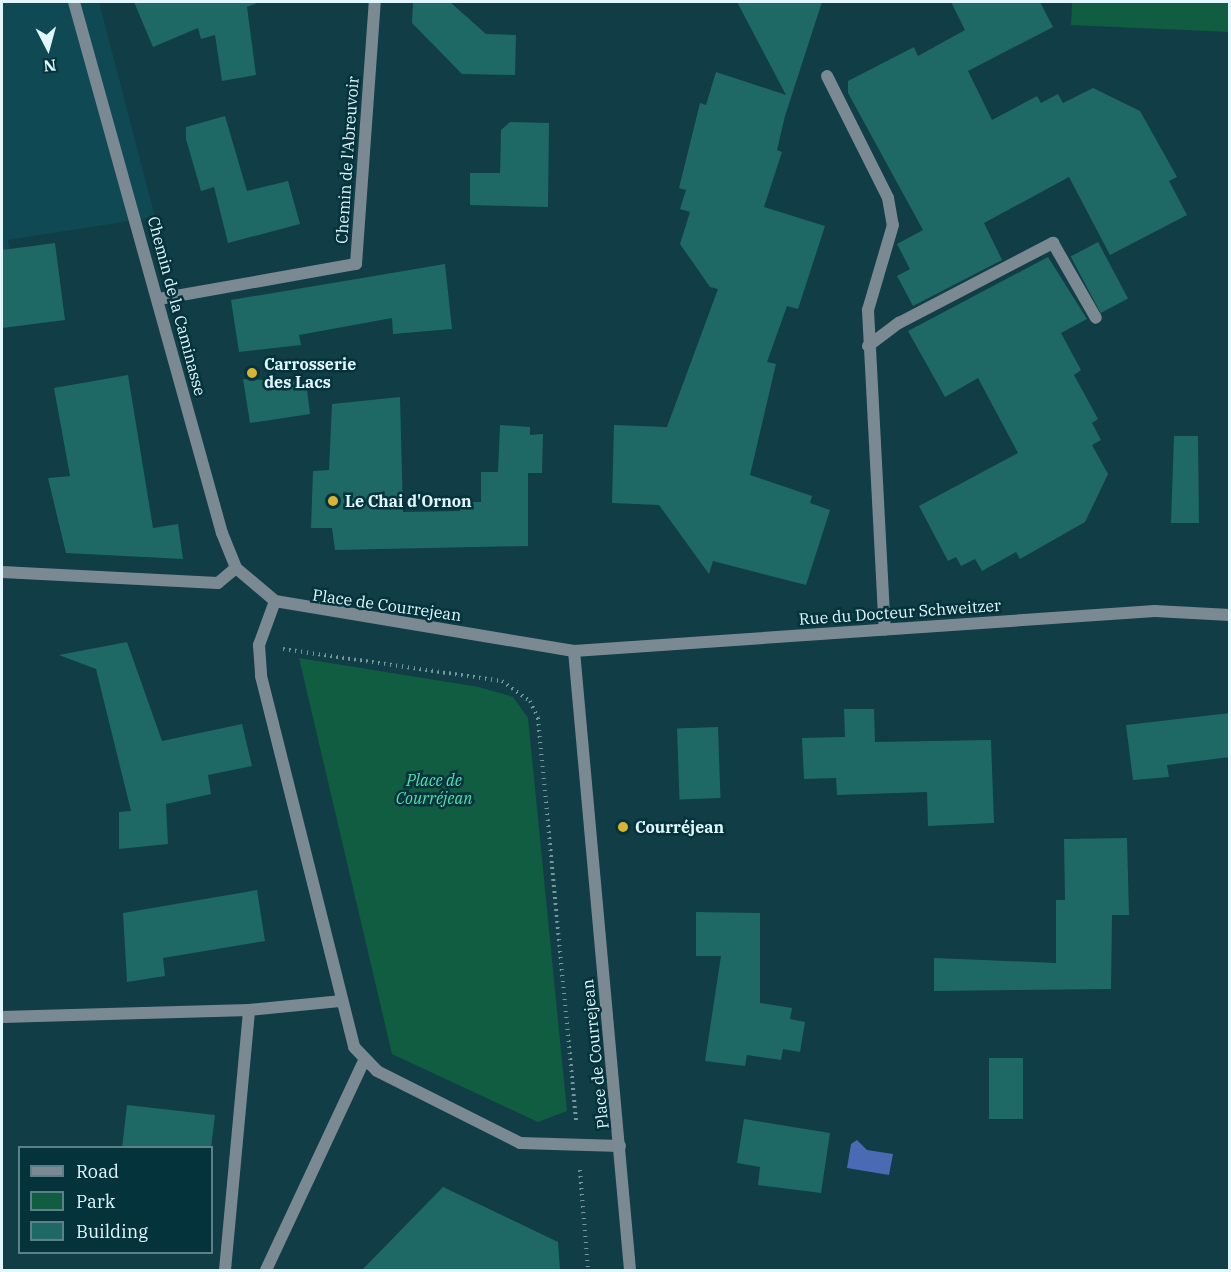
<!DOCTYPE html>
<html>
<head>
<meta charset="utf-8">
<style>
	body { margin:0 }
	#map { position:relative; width:1231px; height:1272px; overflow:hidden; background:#113d46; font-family:"IBM Plex Serif",serif }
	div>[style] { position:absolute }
	.built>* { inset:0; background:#0f4954 }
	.green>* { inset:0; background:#105d42 }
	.water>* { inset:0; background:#4a6bb3 }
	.building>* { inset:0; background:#1e6965; transform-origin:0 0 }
	.path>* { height:4px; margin-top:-2px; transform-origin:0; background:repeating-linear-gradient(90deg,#74969d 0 1.5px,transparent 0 6px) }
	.service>* { height:12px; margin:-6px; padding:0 6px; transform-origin:6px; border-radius:6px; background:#7b8993 }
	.minor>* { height:12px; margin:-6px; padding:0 6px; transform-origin:6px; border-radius:6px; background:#7b8993 }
	.tertiary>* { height:12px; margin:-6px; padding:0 6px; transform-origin:6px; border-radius:6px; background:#7b8993 }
	.dots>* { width:16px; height:16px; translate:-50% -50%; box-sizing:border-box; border:3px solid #04333c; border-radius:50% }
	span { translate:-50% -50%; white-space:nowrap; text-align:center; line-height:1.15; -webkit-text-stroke:5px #04333c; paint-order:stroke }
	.street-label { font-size:16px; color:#e1f7fd }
	.poi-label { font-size:16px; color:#e1f7fd; font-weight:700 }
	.left { translate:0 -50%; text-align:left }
	.park-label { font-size:16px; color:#4fe3ab; font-style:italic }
	.frame { position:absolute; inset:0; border:3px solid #e1f7fd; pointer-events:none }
	.legend { position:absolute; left:18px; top:1146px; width:195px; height:108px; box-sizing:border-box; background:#04333c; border:2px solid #5c8189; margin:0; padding:8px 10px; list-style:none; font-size:18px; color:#e1f7fd }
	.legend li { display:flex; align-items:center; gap:12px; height:30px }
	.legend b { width:30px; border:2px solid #5c8189 }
	.north { position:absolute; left:18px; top:18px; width:60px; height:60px; -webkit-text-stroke:4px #04333c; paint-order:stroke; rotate:174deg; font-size:16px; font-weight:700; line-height:24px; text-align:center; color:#e1f7fd }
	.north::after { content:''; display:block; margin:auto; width:21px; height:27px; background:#e1f7fd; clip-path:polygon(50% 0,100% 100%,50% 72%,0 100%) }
</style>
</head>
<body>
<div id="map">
	<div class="built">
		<div style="clip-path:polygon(2px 2px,99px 2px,155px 217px,8px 240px,21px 314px,2px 317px)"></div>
	</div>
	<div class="green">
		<div style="clip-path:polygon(1072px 2px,1229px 2px,1229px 32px,1071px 25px)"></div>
		<div style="clip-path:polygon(299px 658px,479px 687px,513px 697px,528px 718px,567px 1111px,538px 1122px,392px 1054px)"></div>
	</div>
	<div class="water">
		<div style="clip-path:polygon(857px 1140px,867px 1150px,893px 1154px,889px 1175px,847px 1168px,851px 1144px)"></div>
	</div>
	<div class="building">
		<div style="clip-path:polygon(134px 2px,260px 2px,247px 7px,256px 75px,222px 81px,215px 35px,201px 39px,198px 28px,153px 47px)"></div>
		<div style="clip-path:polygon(413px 2px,450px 2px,486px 34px,516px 35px,515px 75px,462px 74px,412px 23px)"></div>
		<div style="clip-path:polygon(737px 2px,822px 2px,785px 116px,777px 150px,782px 152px,764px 207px,825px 226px,798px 309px,787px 306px,767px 362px,776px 364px,750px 475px,812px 496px,810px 503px,830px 510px,806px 585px,713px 561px,709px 574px,659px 505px,612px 503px,614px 425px,667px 427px,718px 289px,710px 287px,680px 244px,690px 212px,680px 209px,686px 190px,679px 188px,700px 103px,706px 105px,716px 72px,786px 95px)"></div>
		<div style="clip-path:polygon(951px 2px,1040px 2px,1053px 27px,968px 71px,992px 120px,1037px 96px,1041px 103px,1058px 94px,1063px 103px,1093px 88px,1140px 111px,1177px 177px,1169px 181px,1187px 215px,1110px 255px,1069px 177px,984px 223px,1002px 260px,913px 306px,897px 276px,910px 269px,897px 244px,923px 230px,848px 93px,848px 81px,914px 47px,918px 56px,965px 30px)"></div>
		<div style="clip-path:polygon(225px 116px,247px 191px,288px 181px,300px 224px,228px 243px,214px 187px,201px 191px,186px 139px,186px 127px)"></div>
		<div style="clip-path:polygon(510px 122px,549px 123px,548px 207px,470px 205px,470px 173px,500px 173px,501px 130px)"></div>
		<div style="left:1098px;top:242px;width:64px;height:31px;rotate:62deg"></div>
		<div style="clip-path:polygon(55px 243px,65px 320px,2px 328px,2px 250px)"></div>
		<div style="clip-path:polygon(1048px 257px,1087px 319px,1061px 333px,1081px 370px,1074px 375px,1098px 419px,1092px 423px,1101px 440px,1092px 445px,1108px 474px,1085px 522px,1020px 559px,1016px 552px,982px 571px,975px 559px,961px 566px,956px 557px,948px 561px,919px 506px,1018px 453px,978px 378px,945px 397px,908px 331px)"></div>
		<div style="clip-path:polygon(445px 264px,452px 329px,393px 334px,392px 318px,299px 335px,301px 345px,239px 352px,231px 300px)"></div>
		<div style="clip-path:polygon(128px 375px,153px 528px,178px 524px,183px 559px,66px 553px,48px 478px,70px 476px,54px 388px)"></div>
		<div style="clip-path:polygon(243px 379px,306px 382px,310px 414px,250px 423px)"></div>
		<div style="clip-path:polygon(400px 397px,403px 512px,460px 511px,460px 502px,481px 502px,481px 472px,498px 472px,500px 425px,530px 427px,530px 435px,543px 434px,542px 473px,528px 473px,528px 546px,335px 550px,332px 528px,311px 528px,313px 471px,329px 470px,332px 404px)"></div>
		<div style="clip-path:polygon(1174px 436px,1198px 436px,1199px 523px,1171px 523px)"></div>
		<div style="clip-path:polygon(127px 642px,162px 741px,242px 724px,252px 766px,208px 775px,211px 794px,166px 804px,168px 844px,119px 849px,119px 812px,131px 811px,96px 669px,59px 655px)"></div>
		<div style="clip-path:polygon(844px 709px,874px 709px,875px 742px,991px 740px,994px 823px,928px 826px,927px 792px,837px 795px,836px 778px,804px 779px,802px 738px,845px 737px)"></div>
		<div style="clip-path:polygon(1230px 713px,1230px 757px,1167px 765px,1169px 777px,1133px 780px,1126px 725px)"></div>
		<div style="left:718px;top:727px;width:71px;height:41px;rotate:88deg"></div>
		<div style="clip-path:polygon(1127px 838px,1129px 915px,1112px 915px,1111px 989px,934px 991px,934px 958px,1056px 963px,1056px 900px,1065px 900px,1064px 839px)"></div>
		<div style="clip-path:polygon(257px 890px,265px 941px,163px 958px,165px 976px,127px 982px,123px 913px)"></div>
		<div style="clip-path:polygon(696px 912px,760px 913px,760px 1003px,792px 1008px,790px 1019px,805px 1022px,800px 1052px,783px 1049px,781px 1060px,747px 1055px,745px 1066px,705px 1061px,721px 956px,696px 956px)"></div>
		<div style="left:989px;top:1058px;width:34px;height:61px"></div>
		<div style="clip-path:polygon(127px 1105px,215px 1115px,211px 1148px,122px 1148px)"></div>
		<div style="clip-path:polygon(744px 1119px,830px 1133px,821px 1193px,758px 1185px,760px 1167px,737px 1163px)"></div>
		<div style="clip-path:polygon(443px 1187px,558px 1242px,560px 1270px,362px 1270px)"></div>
	</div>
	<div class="path">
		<div style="left:283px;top:649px;width:221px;rotate:8.3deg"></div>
		<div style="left:502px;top:681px;width:34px;rotate:36deg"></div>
		<div style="left:530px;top:701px;width:19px;rotate:65deg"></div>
		<div style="left:538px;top:718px;width:404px;rotate:84.6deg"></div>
		<div style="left:580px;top:1170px;width:100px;rotate:85.4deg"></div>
	</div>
	<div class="service">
		<div style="left:868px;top:346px;width:39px;rotate:-37deg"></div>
		<div style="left:899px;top:323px;width:174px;rotate:-27.5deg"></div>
		<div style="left:1053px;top:243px;width:86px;rotate:60.2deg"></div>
		<div style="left:2px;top:1017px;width:247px;rotate:-1.6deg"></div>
		<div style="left:249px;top:1010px;width:91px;rotate:-5.6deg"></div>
		<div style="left:225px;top:1270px;width:261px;rotate:-84.7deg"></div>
	</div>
	<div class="minor">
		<div style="left:827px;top:76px;width:136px;rotate:63.4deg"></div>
		<div style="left:888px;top:198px;width:27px;rotate:80deg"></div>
		<div style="left:893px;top:225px;width:89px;rotate:106.4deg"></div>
		<div style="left:868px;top:310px;width:320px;rotate:87deg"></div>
		<div style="left:159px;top:299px;width:200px;rotate:-10.1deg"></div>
		<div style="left:356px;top:264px;width:263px;rotate:-85.9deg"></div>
		<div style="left:2px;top:572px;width:216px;rotate:2.9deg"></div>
		<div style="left:218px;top:583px;width:23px;rotate:-40deg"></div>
		<div style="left:275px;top:601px;width:47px;rotate:110deg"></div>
		<div style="left:259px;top:645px;width:31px;rotate:86deg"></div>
		<div style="left:261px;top:676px;width:382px;rotate:75.9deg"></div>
		<div style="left:354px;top:1047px;width:33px;rotate:46deg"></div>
		<div style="left:377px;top:1071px;width:160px;rotate:26.7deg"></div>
		<div style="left:520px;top:1143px;width:100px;rotate:1.7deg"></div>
		<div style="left:266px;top:1270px;width:231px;rotate:-64.9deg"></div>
	</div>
	<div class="tertiary">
		<div style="left:74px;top:2px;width:551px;rotate:74.43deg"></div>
		<div style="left:222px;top:533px;width:38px;rotate:68deg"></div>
		<div style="left:236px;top:568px;width:51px;rotate:40.2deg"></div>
		<div style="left:275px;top:601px;width:303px;rotate:9.5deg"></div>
		<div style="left:574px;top:651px;width:582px;rotate:-3.94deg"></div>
		<div style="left:1155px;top:611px;width:75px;rotate:3.1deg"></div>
		<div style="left:574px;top:651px;width:622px;rotate:84.83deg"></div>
	</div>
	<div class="dots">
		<div style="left:252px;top:373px;background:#dcb233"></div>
		<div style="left:333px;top:501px;background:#dcb233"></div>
		<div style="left:623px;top:827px;background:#dcb233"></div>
	</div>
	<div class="street-label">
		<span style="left:347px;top:160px;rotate:-86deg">Chemin de l'Abreuvoir</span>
		<span style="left:177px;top:306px;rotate:75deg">Chemin de la Caminasse</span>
		<span style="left:387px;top:605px;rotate:8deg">Place de Courrejean</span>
		<span style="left:900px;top:612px;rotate:-4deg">Rue du Docteur Schweitzer</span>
		<span style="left:595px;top:1054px;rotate:-96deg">Place de Courrejean</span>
	</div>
	<div class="poi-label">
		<span class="left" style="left:264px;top:373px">Carrosserie<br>des Lacs</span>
		<span class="left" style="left:345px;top:501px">Le Chai d'Ornon</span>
		<span class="left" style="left:635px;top:827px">Courréjean</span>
	</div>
	<div class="park-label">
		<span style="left:434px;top:789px">Place de<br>Courréjean</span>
	</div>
	<div class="frame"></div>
	<ul class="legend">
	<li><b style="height:8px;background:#7b8993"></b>Road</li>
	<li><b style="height:16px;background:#105d42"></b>Park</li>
	<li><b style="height:16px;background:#1e6965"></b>Building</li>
	</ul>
	<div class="north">N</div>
</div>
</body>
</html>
